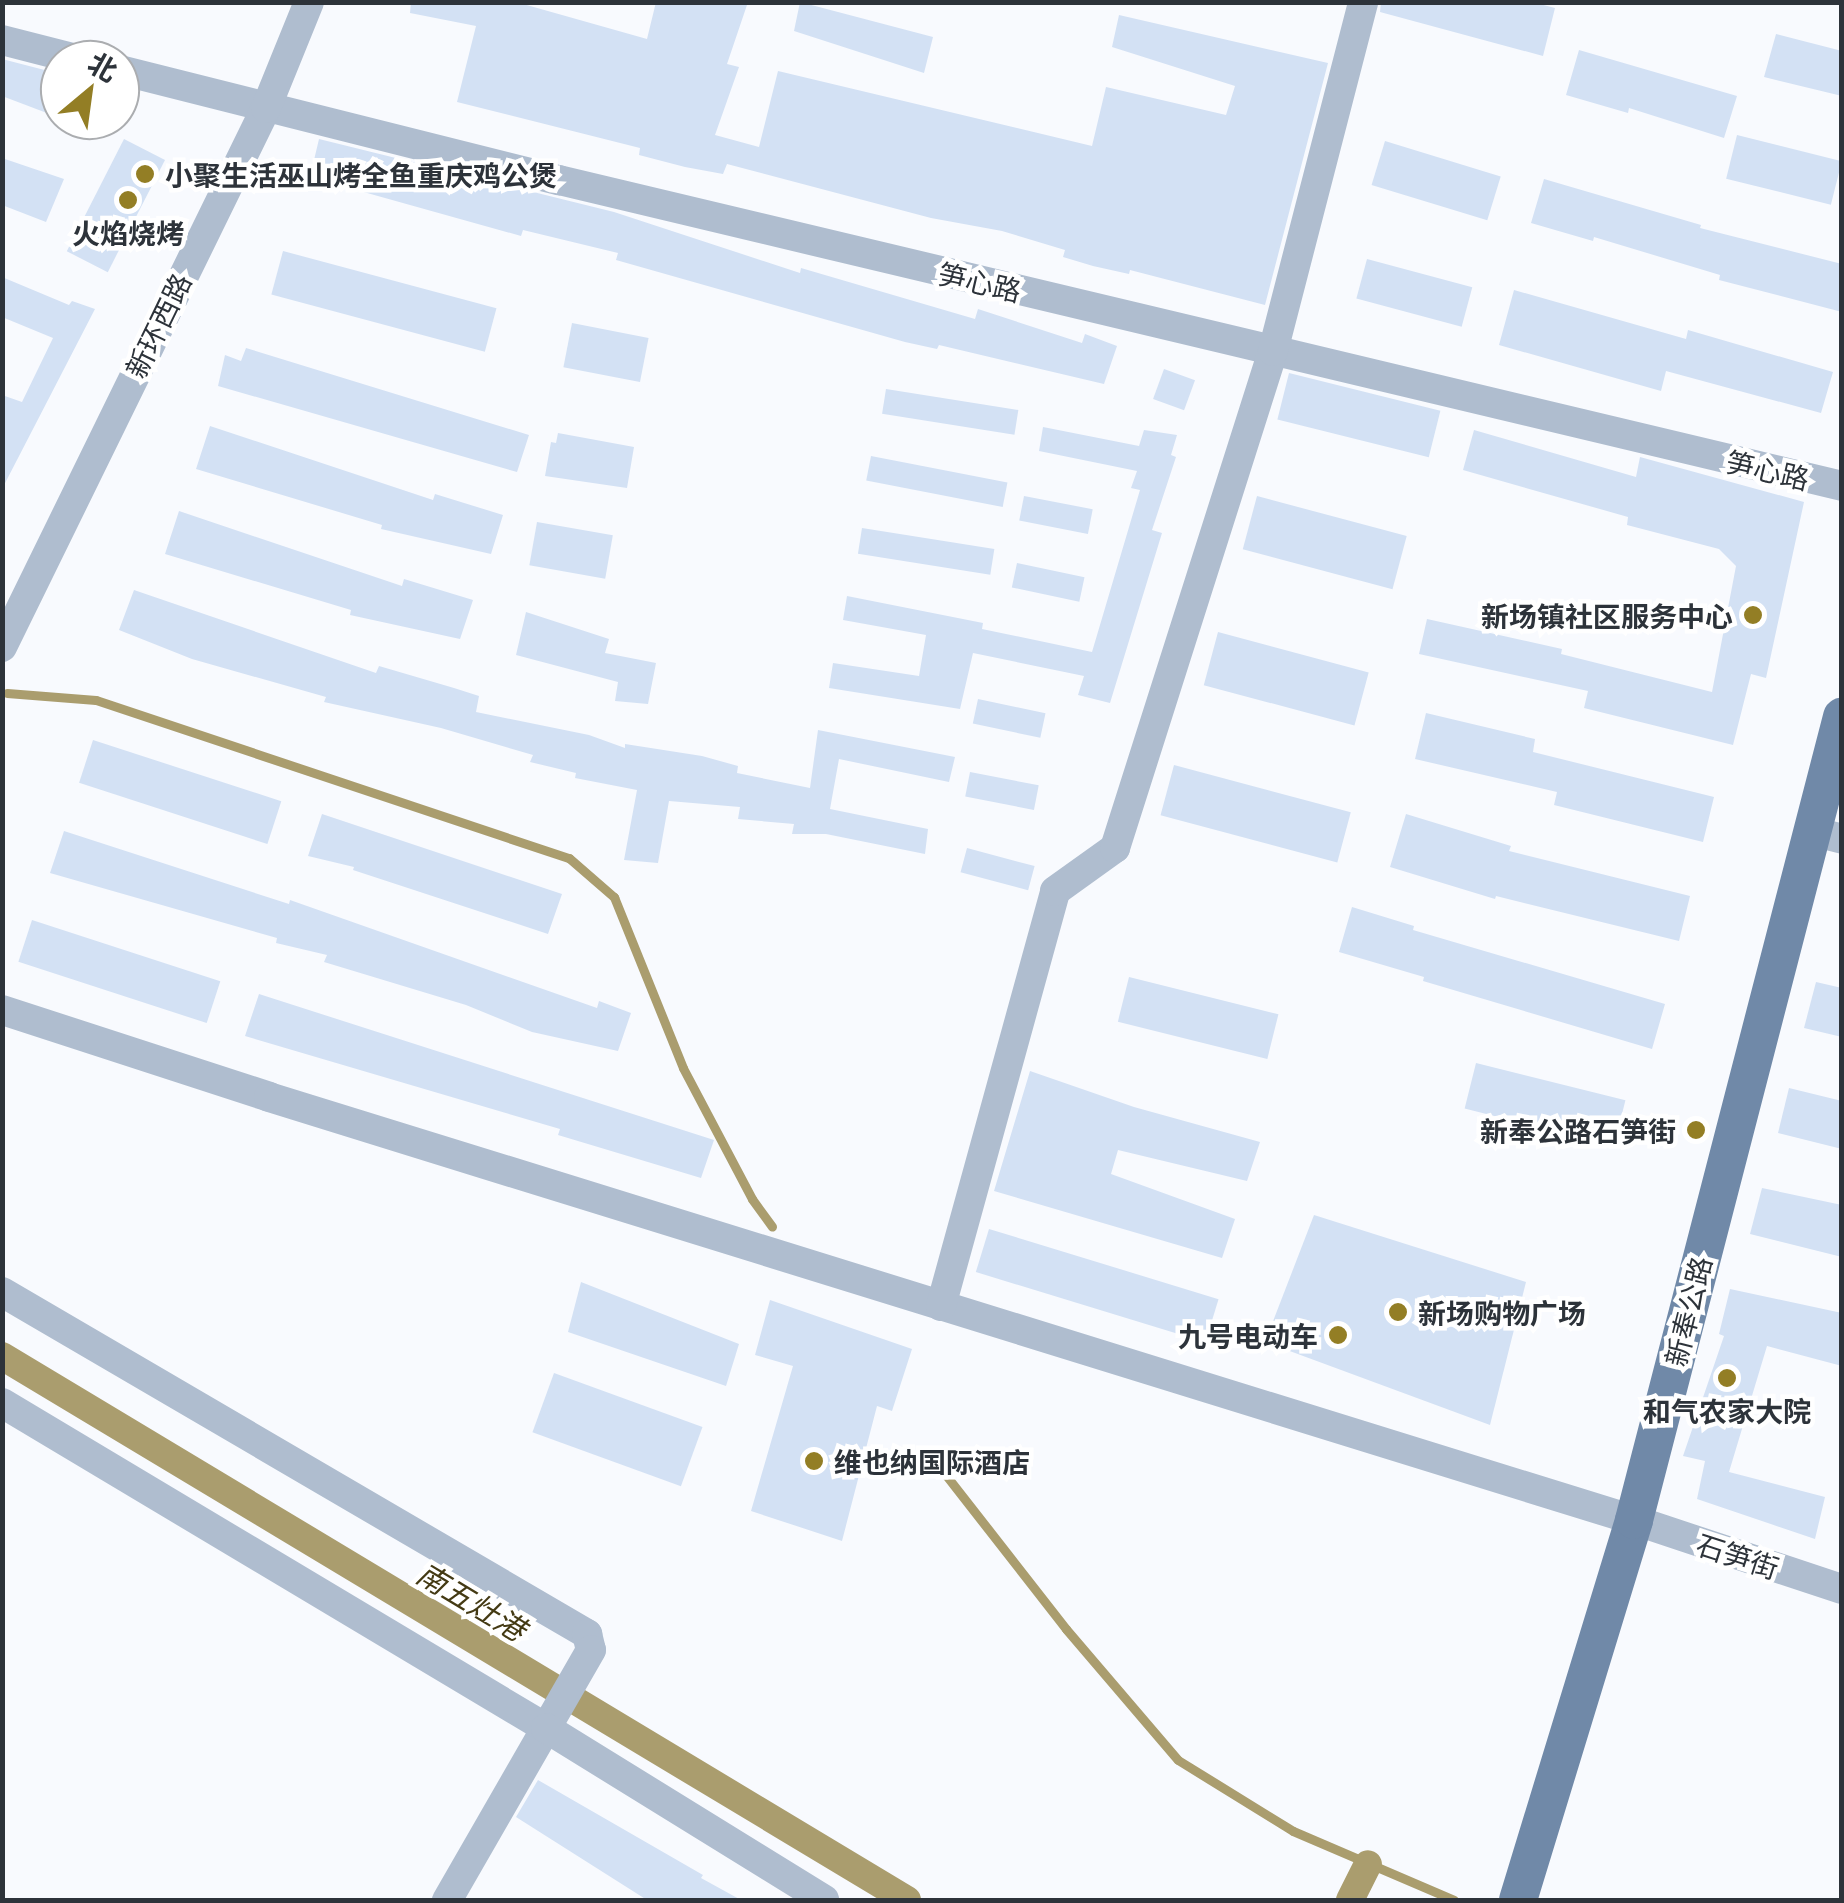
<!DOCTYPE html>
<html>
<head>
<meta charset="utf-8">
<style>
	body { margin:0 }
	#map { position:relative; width:1844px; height:1903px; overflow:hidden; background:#f8fafe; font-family:Literata,"Noto Sans SC",serif }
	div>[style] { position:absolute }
	.stream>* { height:9px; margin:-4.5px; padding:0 4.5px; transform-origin:4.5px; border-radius:4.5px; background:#aa9d6e }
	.canal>* { height:28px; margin:-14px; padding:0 14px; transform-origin:14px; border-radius:14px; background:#aa9d6e }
	.building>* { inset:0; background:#d3e1f4; transform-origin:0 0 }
	.minor>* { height:30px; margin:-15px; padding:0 15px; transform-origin:15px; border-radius:15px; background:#afbdcf }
	.major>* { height:38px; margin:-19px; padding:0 19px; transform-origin:19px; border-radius:19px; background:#7089a8 }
	.dots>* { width:28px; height:28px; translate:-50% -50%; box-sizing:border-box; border:5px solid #fff; border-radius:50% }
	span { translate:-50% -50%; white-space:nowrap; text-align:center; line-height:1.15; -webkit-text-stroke:9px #fff; paint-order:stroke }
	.poi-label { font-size:28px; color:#2d333a; font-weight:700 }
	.left { translate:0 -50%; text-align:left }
	.right { translate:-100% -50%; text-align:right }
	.street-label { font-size:28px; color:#2d333a }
	.water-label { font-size:30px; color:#443a14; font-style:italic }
	.frame { position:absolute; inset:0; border:5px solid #2d333a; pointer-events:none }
	.north { position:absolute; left:40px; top:40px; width:100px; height:100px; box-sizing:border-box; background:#fff; border:2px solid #abadb0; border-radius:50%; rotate:29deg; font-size:28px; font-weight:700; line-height:40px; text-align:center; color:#2d333a }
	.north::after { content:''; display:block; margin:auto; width:35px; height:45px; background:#937e25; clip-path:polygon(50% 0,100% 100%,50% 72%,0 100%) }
</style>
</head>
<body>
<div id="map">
	<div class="stream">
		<div style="left:7px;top:693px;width:89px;rotate:4.5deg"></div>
		<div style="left:96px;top:700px;width:499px;rotate:18.5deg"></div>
		<div style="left:569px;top:858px;width:60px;rotate:40.9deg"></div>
		<div style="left:614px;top:897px;width:184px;rotate:68deg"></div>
		<div style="left:683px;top:1068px;width:148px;rotate:62.2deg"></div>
		<div style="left:752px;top:1199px;width:34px;rotate:54deg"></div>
		<div style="left:938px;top:1465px;width:208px;rotate:52deg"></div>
		<div style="left:1066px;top:1629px;width:172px;rotate:49.5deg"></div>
		<div style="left:1178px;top:1760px;width:135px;rotate:31.7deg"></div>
		<div style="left:1293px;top:1831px;width:175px;rotate:23.2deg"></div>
	</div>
	<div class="canal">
		<div style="left:2px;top:1356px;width:1056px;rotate:31.01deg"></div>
		<div style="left:1350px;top:1900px;width:40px;rotate:-63.4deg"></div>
	</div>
	<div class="building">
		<div style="clip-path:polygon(411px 2px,516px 2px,647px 39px,656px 2px,748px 2px,727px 64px,739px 67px,715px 135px,759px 147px,778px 71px,1092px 146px,1106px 87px,1226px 115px,1235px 86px,1112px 47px,1119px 15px,1328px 63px,1265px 305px,1130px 270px,1129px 274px,1093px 266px,1063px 257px,1065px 250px,1002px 231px,931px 218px,727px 164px,723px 174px,685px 167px,639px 155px,640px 148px,457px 102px,476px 26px,410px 13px)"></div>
		<div style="clip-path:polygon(800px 2px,933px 37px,924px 73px,794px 31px)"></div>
		<div style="clip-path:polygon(1381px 2px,1532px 2px,1555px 8px,1543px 56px,1380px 12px)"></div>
		<div style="clip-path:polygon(1776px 34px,1842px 51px,1842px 96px,1764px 77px)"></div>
		<div style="clip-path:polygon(1579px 50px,1737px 96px,1724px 138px,1629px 108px,1628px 113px,1566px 95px)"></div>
		<div style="clip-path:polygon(2px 59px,60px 74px,60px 118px,2px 96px)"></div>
		<div style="left:1737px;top:135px;width:108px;height:45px;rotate:14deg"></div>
		<div style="left:124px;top:139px;width:46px;height:126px;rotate:27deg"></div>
		<div style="clip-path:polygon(319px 139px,614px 212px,800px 273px,801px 268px,975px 319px,978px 309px,1082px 343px,1085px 334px,1117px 346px,1104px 384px,939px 345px,937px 349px,905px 342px,616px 260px,618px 253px,523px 230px,521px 236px,310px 177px)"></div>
		<div style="left:1385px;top:141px;width:121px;height:46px;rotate:17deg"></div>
		<div style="clip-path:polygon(2px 158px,64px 179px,46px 222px,2px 205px)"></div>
		<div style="clip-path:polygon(1544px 179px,1701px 225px,1700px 228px,1842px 264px,1842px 312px,1719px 280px,1720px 275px,1594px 237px,1593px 241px,1531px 223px)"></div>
		<div style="left:283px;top:251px;width:221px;height:45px;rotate:15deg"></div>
		<div style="left:1367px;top:259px;width:109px;height:41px;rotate:15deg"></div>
		<div style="clip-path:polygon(2px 277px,69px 305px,72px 301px,95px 309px,2px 489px,2px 395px,22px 402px,53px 338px,2px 317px)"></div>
		<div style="clip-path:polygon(1514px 290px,1686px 339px,1688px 330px,1833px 372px,1821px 413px,1666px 371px,1661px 391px,1499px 345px)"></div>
		<div style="left:572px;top:323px;width:78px;height:45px;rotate:11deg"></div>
		<div style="clip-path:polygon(246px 348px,529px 435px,517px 472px,218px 386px,225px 355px,241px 361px)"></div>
		<div style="left:1164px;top:369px;width:33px;height:32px;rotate:20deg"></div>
		<div style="left:1289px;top:373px;width:156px;height:48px;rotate:14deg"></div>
		<div style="left:886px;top:389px;width:134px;height:25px;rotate:9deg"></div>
		<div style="clip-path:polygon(210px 426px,433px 500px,435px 494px,503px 515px,491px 554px,381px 529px,382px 525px,196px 469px)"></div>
		<div style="clip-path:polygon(1043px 427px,1139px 446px,1144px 430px,1177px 435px,1171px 455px,1176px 457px,1152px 530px,1162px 533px,1110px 703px,1078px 695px,1084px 676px,973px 653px,960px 709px,829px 688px,833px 663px,919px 676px,926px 635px,843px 620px,847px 596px,983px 623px,982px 629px,1092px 652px,1140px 490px,1131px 488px,1137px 471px,1039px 451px)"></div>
		<div style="clip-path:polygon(1474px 430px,1636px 477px,1640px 457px,1804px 502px,1766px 678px,1751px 674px,1733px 745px,1584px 708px,1588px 691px,1419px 654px,1427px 619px,1562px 649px,1561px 654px,1712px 692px,1736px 566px,1719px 549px,1627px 525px,1628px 517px,1463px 470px)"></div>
		<div style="clip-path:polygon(558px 433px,634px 447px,627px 488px,545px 476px,551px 442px,556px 443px)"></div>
		<div style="left:871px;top:456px;width:139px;height:25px;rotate:11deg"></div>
		<div style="left:1024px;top:496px;width:70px;height:25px;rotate:11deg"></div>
		<div style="left:1257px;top:496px;width:155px;height:55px;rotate:15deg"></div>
		<div style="clip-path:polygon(179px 511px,402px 586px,404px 579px,473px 600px,460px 639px,350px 615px,351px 610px,165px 554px)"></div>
		<div style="left:537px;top:522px;width:77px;height:44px;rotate:10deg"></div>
		<div style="left:862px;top:528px;width:134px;height:26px;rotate:9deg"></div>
		<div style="left:1017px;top:563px;width:69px;height:25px;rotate:12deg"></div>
		<div style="clip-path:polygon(134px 590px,376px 673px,379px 666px,454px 688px,479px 696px,476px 712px,589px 735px,625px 748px,625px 744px,702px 756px,738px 766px,737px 773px,810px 788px,818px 730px,955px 757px,949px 782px,839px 759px,830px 809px,928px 829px,925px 854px,826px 834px,792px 834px,794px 824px,738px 819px,740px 807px,669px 801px,658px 863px,624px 860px,637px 790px,575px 778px,576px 773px,530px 762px,533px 755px,441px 728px,324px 702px,326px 697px,192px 659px,119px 630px)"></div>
		<div style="clip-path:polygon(526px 612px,609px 639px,605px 653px,656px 663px,648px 704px,615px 701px,618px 682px,516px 655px)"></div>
		<div style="left:1218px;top:632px;width:156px;height:55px;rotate:15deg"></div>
		<div style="left:978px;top:699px;width:69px;height:25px;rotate:12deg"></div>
		<div style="clip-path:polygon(1426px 713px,1535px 739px,1533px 752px,1714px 797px,1703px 842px,1554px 805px,1557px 792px,1415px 759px)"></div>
		<div style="left:93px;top:740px;width:198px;height:45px;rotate:18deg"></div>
		<div style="left:1174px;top:765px;width:183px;height:52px;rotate:15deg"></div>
		<div style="left:970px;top:772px;width:70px;height:25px;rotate:11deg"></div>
		<div style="clip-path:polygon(322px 814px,562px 894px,548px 934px,353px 870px,354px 867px,308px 856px)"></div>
		<div style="clip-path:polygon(1406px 814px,1511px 846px,1509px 851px,1690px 896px,1679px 941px,1496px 896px,1495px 899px,1390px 867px)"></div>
		<div style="clip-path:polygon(64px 831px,289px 904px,290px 900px,597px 1008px,599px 1001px,631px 1013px,618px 1051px,532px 1032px,466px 1005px,324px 962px,327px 955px,276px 943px,277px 938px,50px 873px)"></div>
		<div style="left:967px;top:848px;width:70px;height:25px;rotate:15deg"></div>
		<div style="clip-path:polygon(1352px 907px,1414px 926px,1413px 930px,1665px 1004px,1652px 1049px,1423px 981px,1424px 977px,1339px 952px)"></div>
		<div style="left:32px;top:920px;width:198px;height:44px;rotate:18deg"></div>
		<div style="left:1129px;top:977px;width:154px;height:46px;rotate:14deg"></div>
		<div style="clip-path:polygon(1816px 982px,1842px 988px,1842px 1037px,1804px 1028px)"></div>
		<div style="clip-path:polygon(259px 994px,714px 1140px,701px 1178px,558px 1135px,560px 1129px,245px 1036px)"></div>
		<div style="left:1476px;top:1063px;width:154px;height:47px;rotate:14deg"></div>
		<div style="clip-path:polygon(1030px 1071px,1134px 1107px,1260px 1142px,1247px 1181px,1118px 1150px,1111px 1174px,1235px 1219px,1222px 1258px,994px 1191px)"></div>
		<div style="clip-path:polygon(1789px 1088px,1842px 1101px,1842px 1149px,1778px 1133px)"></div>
		<div style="clip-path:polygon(1762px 1188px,1842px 1205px,1842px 1257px,1750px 1234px)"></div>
		<div style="clip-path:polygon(1314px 1215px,1526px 1282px,1490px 1425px,1265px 1342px)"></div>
		<div style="left:989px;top:1229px;width:240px;height:45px;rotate:17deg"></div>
		<div style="clip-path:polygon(581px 1282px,739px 1344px,726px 1386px,568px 1332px)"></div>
		<div style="clip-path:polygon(1730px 1289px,1842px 1313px,1842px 1366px,1767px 1346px,1729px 1472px,1825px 1497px,1815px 1539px,1697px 1499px,1705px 1461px,1683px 1456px,1724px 1336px,1719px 1334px)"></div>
		<div style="clip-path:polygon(770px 1300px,912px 1349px,892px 1411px,877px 1406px,842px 1541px,751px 1511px,793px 1366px,755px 1355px)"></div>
		<div style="left:554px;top:1373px;width:158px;height:63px;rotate:20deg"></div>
		<div style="clip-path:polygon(538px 1780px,703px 1875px,701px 1878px,741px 1900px,647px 1900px,516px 1817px)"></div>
	</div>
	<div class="minor">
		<div style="left:2px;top:40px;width:81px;rotate:14.4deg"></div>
		<div style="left:120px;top:70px;width:453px;rotate:14.1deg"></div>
		<div style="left:559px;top:180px;width:1319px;rotate:13.41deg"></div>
		<div style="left:2px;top:647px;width:600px;rotate:-63.9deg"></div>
		<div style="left:266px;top:108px;width:114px;rotate:-67.9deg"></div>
		<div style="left:1811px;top:831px;width:32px;rotate:14deg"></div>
		<div style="left:2px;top:1010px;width:281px;rotate:18deg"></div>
		<div style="left:269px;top:1097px;width:1429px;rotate:17.22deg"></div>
		<div style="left:1634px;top:1520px;width:219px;rotate:18.4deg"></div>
		<div style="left:2px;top:1292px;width:678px;rotate:30.31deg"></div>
		<div style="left:587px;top:1634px;width:16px;rotate:76deg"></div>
		<div style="left:591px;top:1650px;width:289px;rotate:119.9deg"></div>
		<div style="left:941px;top:1306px;width:430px;rotate:-74.6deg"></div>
		<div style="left:1055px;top:891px;width:74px;rotate:-35.6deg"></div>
		<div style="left:1115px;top:848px;width:522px;rotate:-72.36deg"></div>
		<div style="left:1273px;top:351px;width:360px;rotate:-75.5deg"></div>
		<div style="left:2px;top:1403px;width:634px;rotate:30.86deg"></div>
		<div style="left:546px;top:1728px;width:327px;rotate:31.7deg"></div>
	</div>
	<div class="major">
		<div style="left:1518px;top:1900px;width:397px;rotate:-73deg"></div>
		<div style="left:1634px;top:1520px;width:830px;rotate:-75.48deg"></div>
	</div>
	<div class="dots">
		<div style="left:145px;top:174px;background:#937e25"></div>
		<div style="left:128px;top:200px;background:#937e25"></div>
		<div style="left:1753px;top:615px;background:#937e25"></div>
		<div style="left:1696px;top:1130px;background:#937e25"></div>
		<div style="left:1398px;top:1312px;background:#937e25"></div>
		<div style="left:1338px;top:1335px;background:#937e25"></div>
		<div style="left:1727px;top:1378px;background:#937e25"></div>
		<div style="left:814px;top:1461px;background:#937e25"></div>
	</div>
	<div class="poi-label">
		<span class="left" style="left:165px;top:174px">小聚生活巫山烤全鱼重庆鸡公煲</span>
		<span style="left:128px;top:232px">火焰烧烤</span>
		<span class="right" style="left:1733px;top:615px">新场镇社区服务中心</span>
		<span class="right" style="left:1676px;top:1130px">新奉公路石笋街</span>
		<span class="left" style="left:1418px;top:1312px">新场购物广场</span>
		<span class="right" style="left:1318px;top:1335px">九号电动车</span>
		<span style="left:1727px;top:1410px">和气农家大院</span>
		<span class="left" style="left:834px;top:1461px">维也纳国际酒店</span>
	</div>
	<div class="street-label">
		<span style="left:980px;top:281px;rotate:13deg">笋心路</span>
		<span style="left:157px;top:325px;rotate:-64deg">新环西路</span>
		<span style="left:1768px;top:469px;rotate:13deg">笋心路</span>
		<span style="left:1687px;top:1311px;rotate:-76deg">新奉公路</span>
		<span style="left:1738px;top:1555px;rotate:18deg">石笋街</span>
	</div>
	<div class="water-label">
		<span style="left:472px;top:1600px;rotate:31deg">南五灶港</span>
	</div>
	<div class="frame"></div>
	<div class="north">北</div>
</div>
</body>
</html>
